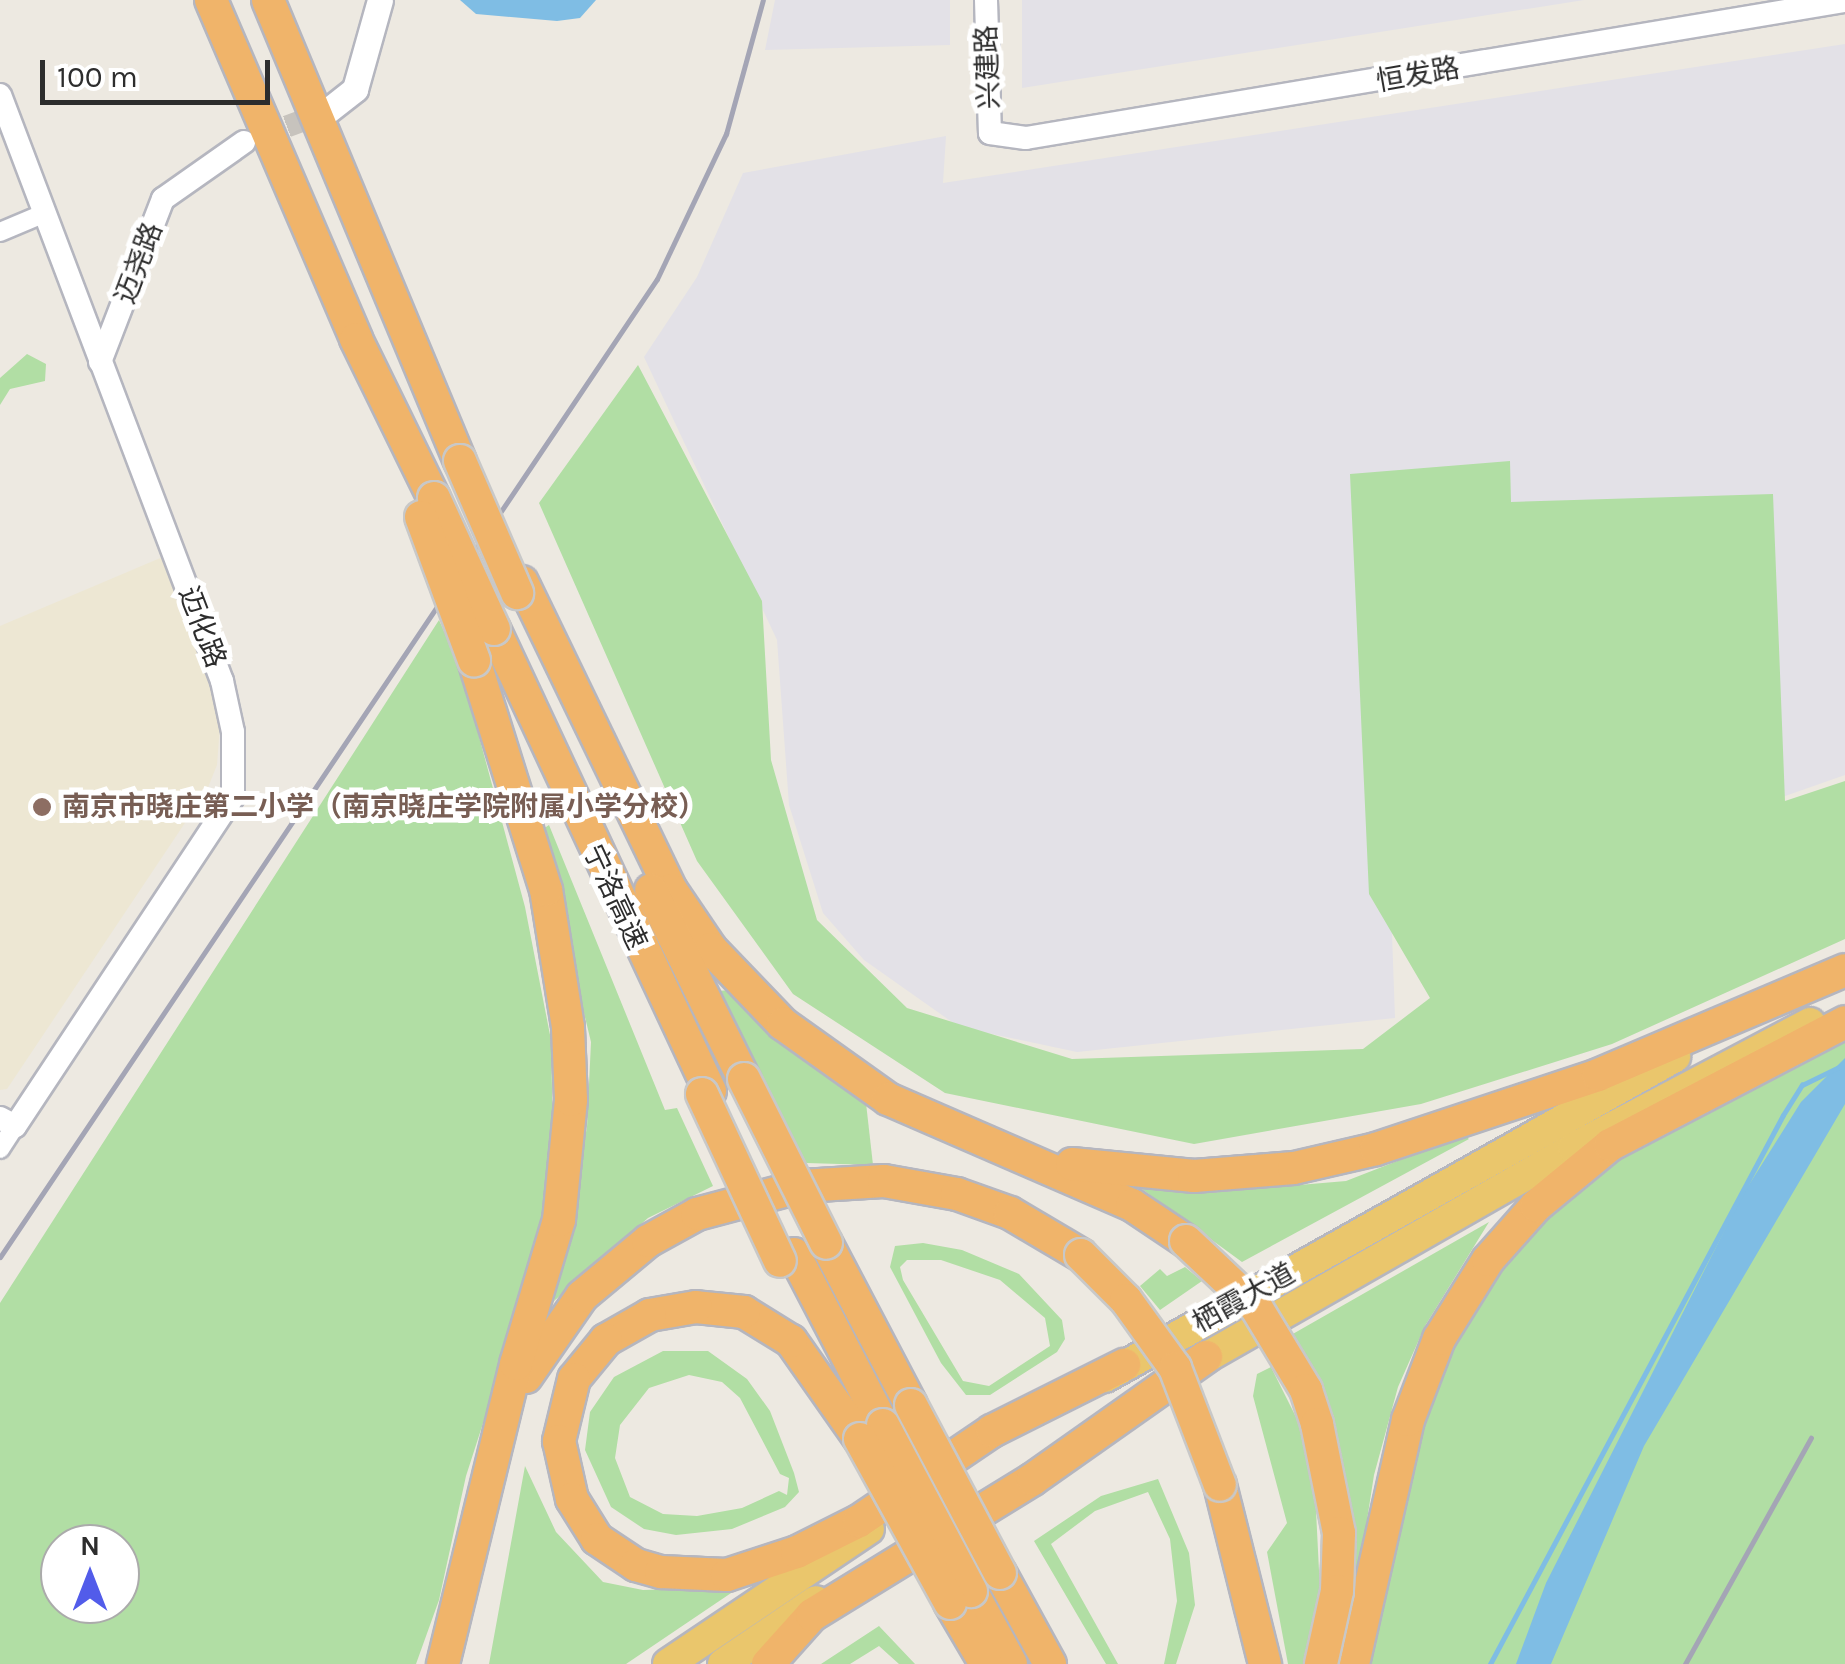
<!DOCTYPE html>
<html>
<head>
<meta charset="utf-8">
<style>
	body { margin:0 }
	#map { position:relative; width:1845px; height:1664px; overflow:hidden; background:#ede9e1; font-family:Karla,"Noto Sans SC",sans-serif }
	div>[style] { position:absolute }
	.industrial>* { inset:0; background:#e3e1e7 }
	.education>* { inset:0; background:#ede7d3 }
	.green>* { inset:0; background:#b1dea4 }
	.water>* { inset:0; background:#7fbde4 }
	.stream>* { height:5px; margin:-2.5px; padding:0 2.5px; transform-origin:2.5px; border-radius:2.5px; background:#7fbde4 }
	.tertiary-tunnel>* { height:22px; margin-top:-11px; transform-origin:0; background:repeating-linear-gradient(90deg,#c7c3bd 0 22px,transparent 0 33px) }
	.roads { filter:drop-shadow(2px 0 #b5b6bf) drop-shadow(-2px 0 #b5b6bf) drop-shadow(0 2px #b5b6bf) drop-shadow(0 -2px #b5b6bf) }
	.minor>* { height:18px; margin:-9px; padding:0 9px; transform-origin:9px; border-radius:9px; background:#fff }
	.tertiary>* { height:22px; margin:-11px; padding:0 11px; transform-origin:11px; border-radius:11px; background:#fff }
	.secondary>* { height:25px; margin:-12.5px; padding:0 12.5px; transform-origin:12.5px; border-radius:12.5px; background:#fff }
	.trunk>* { height:30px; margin:-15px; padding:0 15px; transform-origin:15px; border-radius:15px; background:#eac66c }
	.motorway>* { height:32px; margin:-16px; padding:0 16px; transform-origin:16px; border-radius:16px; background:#f0b46a }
	.rail>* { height:5px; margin:-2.5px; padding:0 2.5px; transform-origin:2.5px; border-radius:2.5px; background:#a4a5b5 }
	.bridges { filter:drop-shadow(2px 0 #c8c8c8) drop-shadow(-2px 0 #c8c8c8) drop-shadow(0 2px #c8c8c8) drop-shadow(0 -2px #c8c8c8) }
	.motorway-bridge>* { height:32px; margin:-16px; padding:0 16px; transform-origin:16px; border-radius:16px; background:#f0b46a }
	.dots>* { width:28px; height:28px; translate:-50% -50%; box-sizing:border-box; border:5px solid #fff; border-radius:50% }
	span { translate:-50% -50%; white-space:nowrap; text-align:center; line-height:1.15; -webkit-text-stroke:10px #fff; paint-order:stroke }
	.street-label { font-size:28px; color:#2d2d2d }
	.education-label { font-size:28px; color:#785e54; font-weight:700 }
	.left { translate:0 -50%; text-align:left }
	.north { position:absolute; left:40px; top:1524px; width:100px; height:100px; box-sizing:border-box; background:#fff; border:2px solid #ababab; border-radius:50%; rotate:0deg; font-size:28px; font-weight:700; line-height:40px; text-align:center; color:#2d2d2d }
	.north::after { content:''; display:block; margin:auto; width:35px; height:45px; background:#525cea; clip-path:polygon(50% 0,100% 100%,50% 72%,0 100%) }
	.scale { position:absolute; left:40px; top:60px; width:230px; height:45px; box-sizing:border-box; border:5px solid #2d2d2d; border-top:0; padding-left:12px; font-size:30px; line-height:35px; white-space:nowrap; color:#2d2d2d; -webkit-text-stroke:8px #fff; paint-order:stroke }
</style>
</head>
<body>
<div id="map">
	<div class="industrial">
		<div style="clip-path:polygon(775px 0,950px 0,950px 45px,765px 50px)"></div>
		<div style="clip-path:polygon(1022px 0,1584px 0,1022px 88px)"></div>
		<div style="clip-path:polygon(1845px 44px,1845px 775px,1481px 902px,1391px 906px,1395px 1018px,1077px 1052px,959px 1027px,864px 960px,823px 913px,789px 805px,777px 640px,644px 357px,697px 277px,743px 173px,946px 136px,943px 183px)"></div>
	</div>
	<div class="education">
		<div style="clip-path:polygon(165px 556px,211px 685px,220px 726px,217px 765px,207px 790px,7px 1089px,0 1090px,0 626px)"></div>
	</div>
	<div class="green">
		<div style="clip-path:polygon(27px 354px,46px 364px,45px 381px,10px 389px,0 405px,0 378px)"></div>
		<div style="clip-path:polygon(638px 365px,762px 601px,771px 760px,817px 920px,907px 1008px,1072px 1059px,1363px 1049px,1430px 998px,1369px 894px,1350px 474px,1510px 461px,1511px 502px,1773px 494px,1785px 801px,1845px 781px,1845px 939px,1612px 1044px,1421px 1104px,1194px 1144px,945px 1093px,793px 994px,697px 861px,539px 503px)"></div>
		<div style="clip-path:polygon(evenodd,439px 620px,460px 666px,525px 907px,551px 1040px,553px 1138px,536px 1259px,466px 1476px,439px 1600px,416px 1664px,0 1664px,0 1303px,439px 620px,60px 1544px,120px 1544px,120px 1604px,60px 1604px,60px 1544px)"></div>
		<div style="clip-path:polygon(549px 825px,665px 1110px,677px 1108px,713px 1186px,648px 1218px,554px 1301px,587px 1127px,591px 1042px,540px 831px)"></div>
		<div style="clip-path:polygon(733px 990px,866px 1103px,873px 1165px,806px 1163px,715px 991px)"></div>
		<div style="clip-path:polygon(1845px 1036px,1845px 1664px,1371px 1664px,1419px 1434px,1450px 1349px,1519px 1243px,1636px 1145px)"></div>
		<div style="clip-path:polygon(1464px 1135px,1469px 1139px,1242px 1262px,1131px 1181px,1208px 1193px,1346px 1181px)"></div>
		<div style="clip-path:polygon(1489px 1222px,1425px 1326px,1398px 1387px,1374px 1475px,1358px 1578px,1343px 1474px,1291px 1335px)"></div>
		<div style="clip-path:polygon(evenodd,923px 1243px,962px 1250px,1019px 1274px,1062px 1320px,1065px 1339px,1057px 1352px,990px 1395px,966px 1395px,941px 1363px,890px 1267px,895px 1246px,923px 1243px,907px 1260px,941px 1260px,1000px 1280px,1045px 1318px,1050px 1346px,989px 1386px,963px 1381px,903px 1280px,900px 1267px,907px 1260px)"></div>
		<div style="clip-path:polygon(1185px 1267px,1202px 1281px,1160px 1310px,1140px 1286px,1160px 1269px,1167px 1276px)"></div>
		<div style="clip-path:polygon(evenodd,663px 1351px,708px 1351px,747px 1379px,770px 1411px,794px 1473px,799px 1492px,785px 1507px,732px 1529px,676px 1535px,644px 1529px,611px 1507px,585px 1450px,590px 1412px,614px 1377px,663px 1351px,689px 1375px,722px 1382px,740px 1398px,780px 1474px,789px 1478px,787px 1495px,779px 1491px,742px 1508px,697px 1516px,663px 1514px,630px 1497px,615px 1458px,620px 1425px,649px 1388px,689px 1375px)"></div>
		<div style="clip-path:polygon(1271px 1367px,1299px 1423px,1315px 1490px,1321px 1611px,1306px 1664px,1288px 1664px,1267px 1552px,1287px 1523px,1253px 1396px,1257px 1374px)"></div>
		<div style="clip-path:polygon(525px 1466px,556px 1532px,603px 1582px,643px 1590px,740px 1587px,626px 1664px,489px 1664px)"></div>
		<div style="clip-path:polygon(1158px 1479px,1189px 1553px,1195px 1605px,1176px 1664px,1164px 1664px,1177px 1601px,1170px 1539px,1148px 1492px,1095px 1511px,1051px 1544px,1118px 1664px,1106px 1664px,1034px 1541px,1101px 1496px)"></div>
		<div style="clip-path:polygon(879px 1626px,915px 1664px,899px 1664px,879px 1646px,850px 1664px,821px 1664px)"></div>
	</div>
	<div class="water">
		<div style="clip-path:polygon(460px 0,596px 0,580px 18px,557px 21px,476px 14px)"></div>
		<div style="clip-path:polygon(1845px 1058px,1845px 1104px,1644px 1446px,1551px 1664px,1516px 1664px,1546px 1583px,1742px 1196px,1801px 1102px)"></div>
	</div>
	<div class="stream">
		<div style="left:1490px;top:1664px;width:622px;rotate:-61.91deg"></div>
		<div style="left:1783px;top:1115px;width:36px;rotate:-58deg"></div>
		<div style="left:1802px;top:1085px;width:48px;rotate:-26deg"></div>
	</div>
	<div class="tertiary-tunnel">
		<div style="left:256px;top:138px;width:75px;rotate:-20.4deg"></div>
	</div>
	<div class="roads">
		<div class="minor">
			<div style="left:0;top:232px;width:49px;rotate:-22.9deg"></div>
			<div style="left:0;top:1149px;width:27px;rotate:-57deg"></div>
		</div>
		<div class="tertiary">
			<div style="left:986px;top:0;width:133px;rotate:88.3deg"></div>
			<div style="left:990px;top:133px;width:36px;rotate:8deg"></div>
			<div style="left:1026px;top:138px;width:830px;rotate:-9.5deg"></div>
			<div style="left:0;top:95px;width:627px;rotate:69.25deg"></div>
			<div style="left:222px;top:681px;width:52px;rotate:77.8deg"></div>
			<div style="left:233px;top:732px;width:65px;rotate:90deg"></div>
			<div style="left:233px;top:797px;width:395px;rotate:123.5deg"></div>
			<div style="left:15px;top:1126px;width:17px;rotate:-152deg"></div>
			<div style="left:100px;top:362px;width:175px;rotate:-68.9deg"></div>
			<div style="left:163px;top:199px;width:99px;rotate:-35.1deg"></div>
		</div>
		<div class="secondary">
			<div style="left:326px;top:112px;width:37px;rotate:-38deg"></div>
			<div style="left:355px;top:89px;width:92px;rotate:-74.3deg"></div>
		</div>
		<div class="trunk">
			<div style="left:1186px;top:1369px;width:446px;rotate:-29.7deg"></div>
			<div style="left:1573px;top:1148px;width:268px;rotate:-27.8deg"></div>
			<div style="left:1105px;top:1377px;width:654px;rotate:-29.31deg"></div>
			<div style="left:668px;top:1664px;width:242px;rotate:-33.9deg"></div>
			<div style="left:723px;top:1664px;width:112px;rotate:-34.1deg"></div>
		</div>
		<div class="motorway">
			<div style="left:211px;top:0;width:369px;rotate:66.8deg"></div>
			<div style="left:356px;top:339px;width:177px;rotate:63.9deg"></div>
			<div style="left:268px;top:0;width:499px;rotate:67.4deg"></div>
			<div style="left:522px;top:582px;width:342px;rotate:64.2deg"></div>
			<div style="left:671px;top:890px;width:71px;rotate:55.9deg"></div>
			<div style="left:711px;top:949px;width:104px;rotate:46.2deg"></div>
			<div style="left:783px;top:1024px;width:129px;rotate:35.5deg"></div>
			<div style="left:888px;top:1099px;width:266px;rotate:23.5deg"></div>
			<div style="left:1132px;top:1205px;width:65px;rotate:33.7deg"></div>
			<div style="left:494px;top:629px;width:510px;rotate:64.94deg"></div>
			<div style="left:651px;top:890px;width:211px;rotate:63.8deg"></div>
			<div style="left:1072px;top:1164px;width:123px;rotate:5.6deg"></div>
			<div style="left:1194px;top:1176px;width:100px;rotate:-4.6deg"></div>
			<div style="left:1294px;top:1168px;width:84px;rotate:-13deg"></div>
			<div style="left:1376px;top:1149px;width:234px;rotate:-18.4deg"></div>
			<div style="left:1598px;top:1075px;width:268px;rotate:-23deg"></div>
			<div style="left:826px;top:1243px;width:183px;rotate:62.3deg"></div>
			<div style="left:794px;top:1254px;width:193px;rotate:62.5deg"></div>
			<div style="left:526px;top:1377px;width:98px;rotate:-55.3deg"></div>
			<div style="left:582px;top:1296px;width:86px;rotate:-39.8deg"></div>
			<div style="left:648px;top:1241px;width:56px;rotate:-28.9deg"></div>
			<div style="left:697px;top:1214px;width:109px;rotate:-14.9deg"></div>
			<div style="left:802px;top:1186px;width:82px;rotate:-3.5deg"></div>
			<div style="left:884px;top:1181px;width:74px;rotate:10.1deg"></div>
			<div style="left:957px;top:1194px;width:56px;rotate:19.7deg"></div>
			<div style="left:1010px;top:1213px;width:82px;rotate:30.6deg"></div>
			<div style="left:860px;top:1439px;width:120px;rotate:-125.1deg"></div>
			<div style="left:791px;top:1341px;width:55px;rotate:-148.3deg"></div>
			<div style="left:744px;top:1312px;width:48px;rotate:-174.1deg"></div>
			<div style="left:696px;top:1307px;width:47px;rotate:170.1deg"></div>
			<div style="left:650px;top:1315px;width:51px;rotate:150.4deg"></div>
			<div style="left:606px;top:1340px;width:50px;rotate:129.4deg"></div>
			<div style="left:574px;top:1379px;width:64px;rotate:103.6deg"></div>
			<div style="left:559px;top:1441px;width:59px;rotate:77.4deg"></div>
			<div style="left:572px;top:1499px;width:47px;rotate:58deg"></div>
			<div style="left:597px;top:1539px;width:47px;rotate:33.7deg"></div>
			<div style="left:636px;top:1565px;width:26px;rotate:16deg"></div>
			<div style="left:661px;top:1572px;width:66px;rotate:2.6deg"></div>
			<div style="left:727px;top:1575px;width:74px;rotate:-18.2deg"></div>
			<div style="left:797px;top:1552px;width:69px;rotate:-26.6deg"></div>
			<div style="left:859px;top:1521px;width:161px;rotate:-34.1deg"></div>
			<div style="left:992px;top:1431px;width:148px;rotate:-26.6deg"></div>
			<div style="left:1220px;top:1485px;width:185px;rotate:75.9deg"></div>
			<div style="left:1000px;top:1573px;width:104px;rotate:61.2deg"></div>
			<div style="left:971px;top:1591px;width:83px;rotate:61.3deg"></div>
			<div style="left:950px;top:1603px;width:71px;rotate:59.5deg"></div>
			<div style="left:443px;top:1664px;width:309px;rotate:-76.3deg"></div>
			<div style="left:516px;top:1364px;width:150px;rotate:-73.4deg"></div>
			<div style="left:559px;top:1220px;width:121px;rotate:-84.3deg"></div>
			<div style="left:571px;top:1100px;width:73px;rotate:-92.4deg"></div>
			<div style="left:568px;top:1027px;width:139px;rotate:-99.1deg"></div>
			<div style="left:546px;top:890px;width:241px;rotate:-107.4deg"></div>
			<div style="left:768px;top:1664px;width:66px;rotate:-48.1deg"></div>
			<div style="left:812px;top:1615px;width:259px;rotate:-31.6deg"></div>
			<div style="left:1033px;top:1479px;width:212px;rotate:-35.2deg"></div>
			<div style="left:1353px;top:1664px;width:250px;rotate:-77.3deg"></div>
			<div style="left:1408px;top:1420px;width:87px;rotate:-69.1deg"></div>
			<div style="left:1439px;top:1339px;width:93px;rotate:-58.2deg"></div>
			<div style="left:1488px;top:1260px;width:72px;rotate:-48.4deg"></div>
			<div style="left:1536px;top:1206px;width:96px;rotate:-39.5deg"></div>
			<div style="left:1610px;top:1145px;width:265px;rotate:-27.6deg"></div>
		</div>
	</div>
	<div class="rail">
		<div style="left:0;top:1257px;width:1178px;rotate:-56.11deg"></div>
		<div style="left:657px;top:279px;width:161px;rotate:-64.6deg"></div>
		<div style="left:726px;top:134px;width:139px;rotate:-74.6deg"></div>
		<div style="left:1685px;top:1664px;width:259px;rotate:-60.9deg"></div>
	</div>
	<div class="bridges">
		<div class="motorway-bridge">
			<div style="left:460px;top:461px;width:144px;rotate:66.6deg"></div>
			<div style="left:434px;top:498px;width:144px;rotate:65.4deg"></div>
			<div style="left:421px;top:517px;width:153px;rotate:69.7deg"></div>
			<div style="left:744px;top:1079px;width:183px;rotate:63.4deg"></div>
			<div style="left:702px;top:1094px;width:184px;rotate:65deg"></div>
			<div style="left:1186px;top:1241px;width:96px;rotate:43.3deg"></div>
			<div style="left:1256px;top:1307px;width:97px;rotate:58.9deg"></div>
			<div style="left:1306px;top:1390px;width:36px;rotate:72deg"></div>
			<div style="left:1317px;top:1424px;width:111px;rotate:78.6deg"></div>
			<div style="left:1339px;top:1533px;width:58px;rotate:92deg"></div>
			<div style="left:1337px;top:1591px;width:75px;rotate:102.4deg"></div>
			<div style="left:1081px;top:1255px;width:64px;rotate:45deg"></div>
			<div style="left:1126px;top:1300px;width:84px;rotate:54.2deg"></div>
			<div style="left:1175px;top:1368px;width:125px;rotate:69deg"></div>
			<div style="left:911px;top:1405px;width:190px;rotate:62.1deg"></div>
			<div style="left:883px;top:1425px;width:188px;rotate:62.1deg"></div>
			<div style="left:860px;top:1439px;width:187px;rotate:61.2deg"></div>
		</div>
	</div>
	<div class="dots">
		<div style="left:42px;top:807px;background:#8d6e63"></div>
	</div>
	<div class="street-label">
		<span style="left:988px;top:67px;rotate:-92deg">兴建路</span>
		<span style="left:1418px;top:75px;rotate:-10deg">恒发路</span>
		<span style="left:139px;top:263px;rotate:-69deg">迈尧路</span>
		<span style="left:202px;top:627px;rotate:69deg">迈化路</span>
		<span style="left:615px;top:897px;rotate:65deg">宁洛高速</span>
		<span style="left:1244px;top:1298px;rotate:-29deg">栖霞大道</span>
	</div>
	<div class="education-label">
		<span class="left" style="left:62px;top:807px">南京市晓庄第二小学（南京晓庄学院附属小学分校）</span>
	</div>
	<div class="north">N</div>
	<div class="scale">100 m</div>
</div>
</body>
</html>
